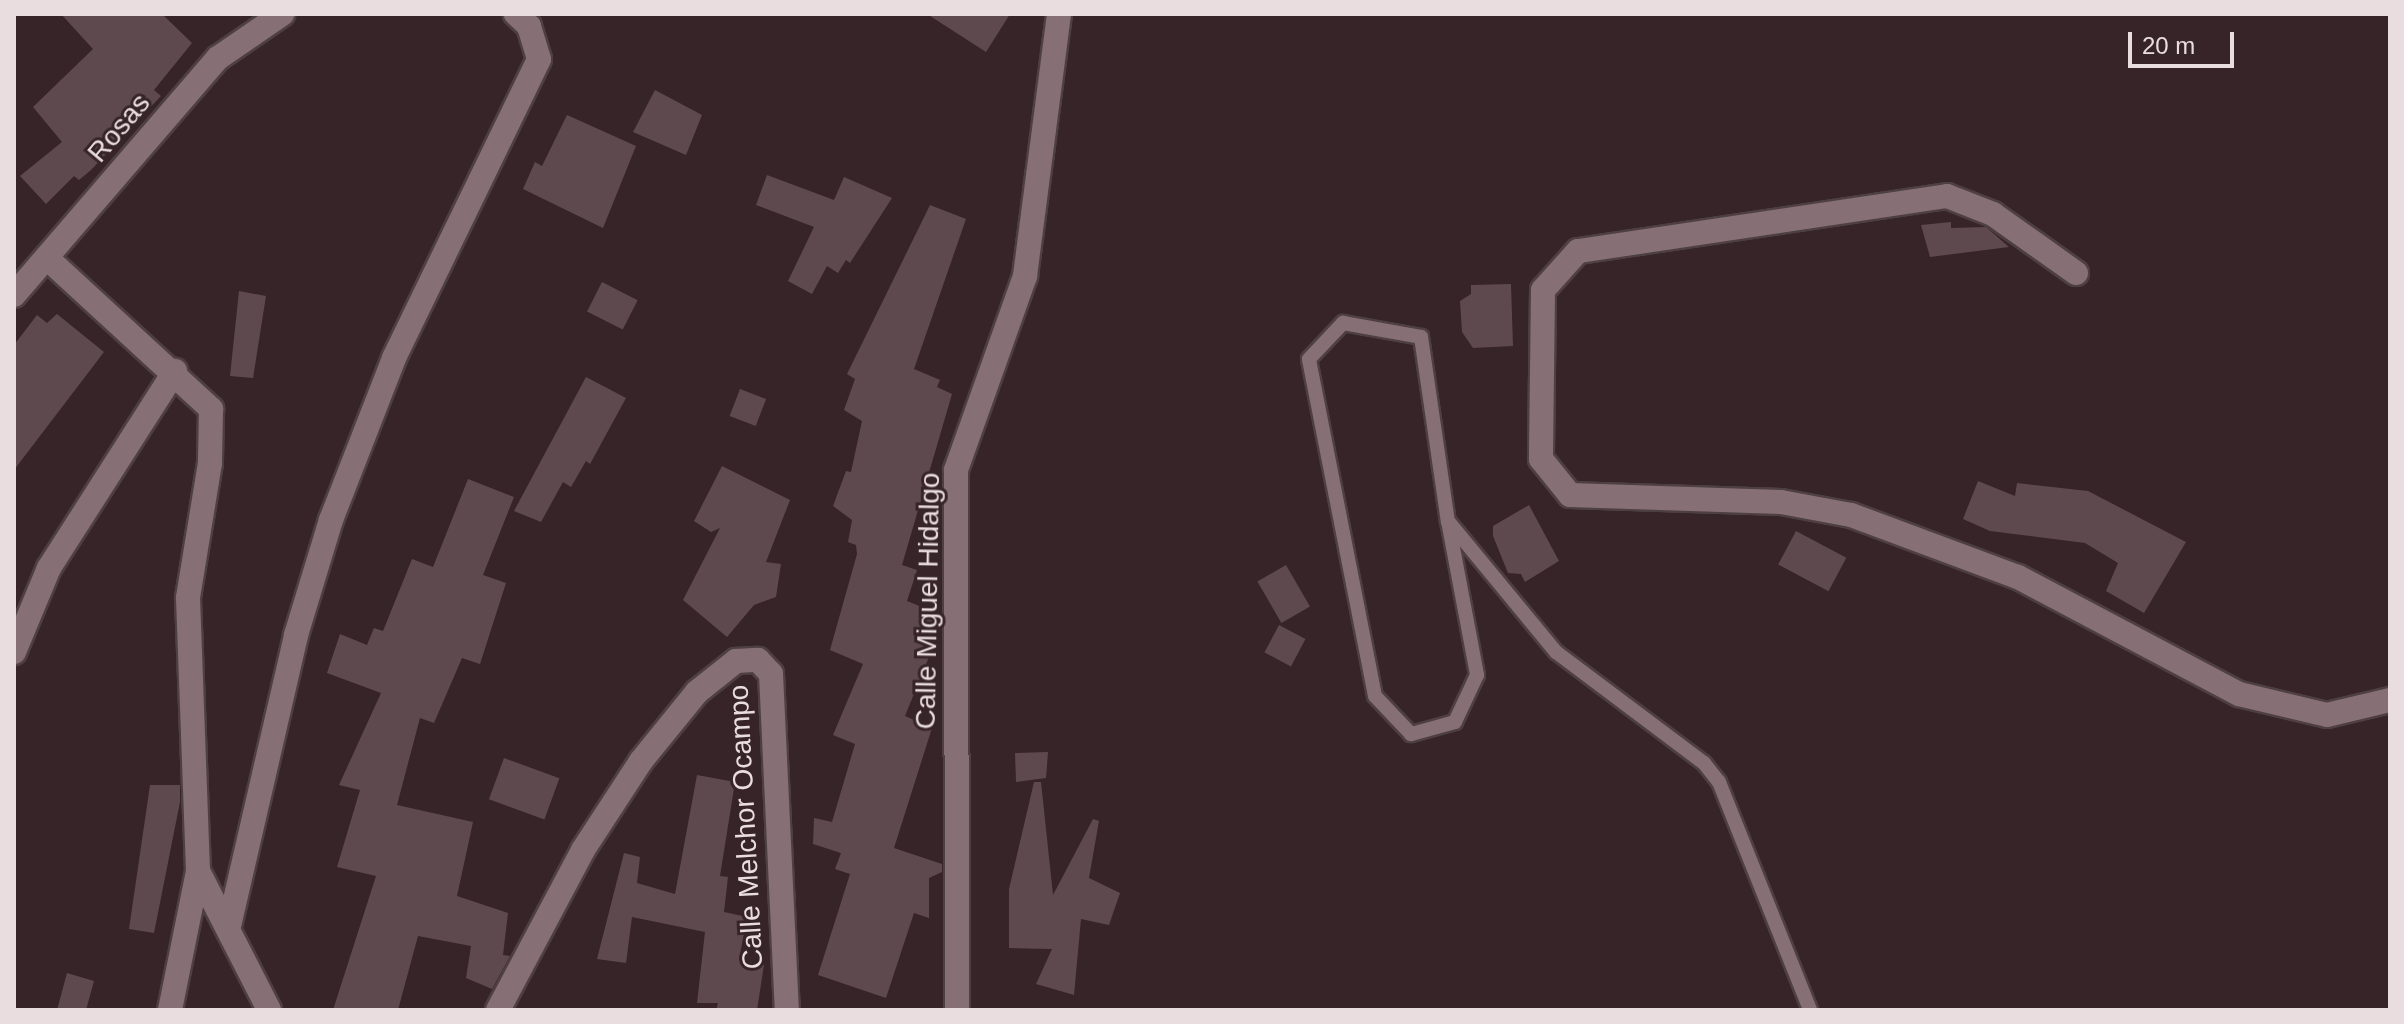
<!DOCTYPE html>
<html>
<head>
<meta charset="utf-8">
<style>
	body { margin:0 }
	#map { position:relative; width:2404px; height:1024px; overflow:hidden; background:#362429; font-family:Helvetica,sans-serif }
	div>[style] { position:absolute }
	.building>* { inset:0; background:#5e494f; transform-origin:0 0 }
	.roads { filter:drop-shadow(2px 0 #4e3f43) drop-shadow(-2px 0 #4e3f43) drop-shadow(0 2px #4e3f43) drop-shadow(0 -2px #4e3f43) }
	.service>* { height:14px; margin:-7px; padding:0 7px; transform-origin:7px; border-radius:7px; background:#867075 }
	.minor>* { height:24px; margin:-12px; padding:0 12px; transform-origin:12px; border-radius:12px; background:#867075 }
	span { translate:-50% -50%; white-space:nowrap; text-align:center; line-height:1.15; -webkit-text-stroke:6px #362429; paint-order:stroke }
	.street-label { font-size:28px; color:#eadde0 }
	.frame { position:absolute; inset:0; border:16px solid #eadde0; pointer-events:none }
	.scale { position:absolute; left:2128px; top:32px; width:106px; height:36px; box-sizing:border-box; border:4px solid #eadde0; border-top:0; padding-left:10px; font-size:24px; line-height:28px; white-space:nowrap; color:#eadde0; -webkit-text-stroke:6px #362429; paint-order:stroke }
</style>
</head>
<body>
<div id="map">
	<div class="building">
		<div style="clip-path:polygon(61px 14px,162px 14px,192px 43px,154px 90px,161px 96px,91px 170px,79px 180px,74px 176px,46px 204px,20px 176px,62px 142px,33px 107px,93px 49px)"></div>
		<div style="clip-path:polygon(927px 14px,1010px 14px,986px 52px)"></div>
		<div style="clip-path:polygon(655px 90px,702px 115px,686px 155px,633px 132px)"></div>
		<div style="clip-path:polygon(567px 115px,636px 146px,603px 228px,523px 189px,535px 162px,542px 166px)"></div>
		<div style="clip-path:polygon(767px 175px,834px 200px,844px 177px,892px 198px,850px 263px,846px 260px,838px 273px,827px 266px,812px 294px,788px 281px,814px 227px,756px 205px)"></div>
		<div style="clip-path:polygon(930px 205px,966px 219px,914px 369px,940px 380px,937px 387px,952px 394px,902px 565px,917px 570px,907px 601px,932px 611px,933px 647px,905px 716px,932px 728px,894px 848px,942px 864px,942px 872px,929px 878px,929px 918px,914px 913px,886px 998px,818px 975px,850px 874px,835px 869px,841px 853px,813px 844px,814px 818px,832px 822px,855px 744px,833px 735px,863px 664px,830px 650px,857px 554px,856px 545px,848px 542px,852px 520px,833px 506px,846px 471px,851px 472px,862px 421px,844px 410px,855px 379px,847px 374px)"></div>
		<div style="clip-path:polygon(1951px 222px,1951px 228px,1986px 227px,2009px 247px,1930px 257px,1921px 225px)"></div>
		<div style="left:602px;top:282px;width:40px;height:33px;rotate:27deg"></div>
		<div style="clip-path:polygon(1511px 284px,1513px 346px,1473px 348px,1462px 332px,1460px 301px,1471px 294px,1471px 285px)"></div>
		<div style="clip-path:polygon(239px 291px,266px 296px,253px 378px,230px 376px)"></div>
		<div style="clip-path:polygon(57px 314px,104px 352px,14px 470px,14px 345px,37px 315px,47px 323px)"></div>
		<div style="clip-path:polygon(586px 377px,626px 398px,590px 464px,586px 461px,571px 487px,563px 482px,541px 522px,514px 511px)"></div>
		<div style="left:740px;top:389px;width:28px;height:29px;rotate:21deg"></div>
		<div style="clip-path:polygon(722px 466px,790px 500px,766px 562px,781px 564px,776px 597px,754px 605px,727px 637px,683px 600px,720px 528px,711px 532px,694px 521px)"></div>
		<div style="clip-path:polygon(468px 479px,514px 497px,483px 575px,506px 583px,480px 664px,462px 658px,434px 723px,420px 718px,397px 805px,473px 822px,457px 896px,508px 913px,503px 955px,510px 956px,492px 989px,466px 978px,471px 946px,418px 936px,398px 1010px,333px 1010px,376px 876px,337px 867px,360px 790px,339px 785px,381px 693px,327px 673px,340px 634px,367px 645px,374px 628px,383px 631px,412px 559px,433px 567px)"></div>
		<div style="clip-path:polygon(1978px 481px,2015px 496px,2017px 483px,2088px 491px,2186px 542px,2144px 613px,2106px 591px,2118px 563px,2085px 543px,1990px 531px,1963px 519px)"></div>
		<div style="clip-path:polygon(1529px 505px,1559px 561px,1525px 582px,1521px 574px,1508px 573px,1493px 536px,1493px 526px)"></div>
		<div style="left:1796px;top:531px;width:57px;height:38px;rotate:28deg"></div>
		<div style="left:1286px;top:565px;width:48px;height:33px;rotate:60deg"></div>
		<div style="left:1279px;top:625px;width:30px;height:31px;rotate:28deg"></div>
		<div style="clip-path:polygon(1048px 752px,1046px 778px,1016px 782px,1015px 753px)"></div>
		<div style="left:504px;top:758px;width:59px;height:44px;rotate:20deg"></div>
		<div style="clip-path:polygon(697px 775px,735px 782px,720px 876px,728px 877px,724px 912px,747px 917px,739px 960px,764px 965px,757px 1010px,716px 1010px,718px 1003px,697px 1003px,705px 932px,632px 917px,626px 963px,597px 959px,624px 853px,640px 857px,637px 883px,675px 894px)"></div>
		<div style="clip-path:polygon(1034px 782px,1041px 782px,1053px 895px,1093px 819px,1099px 821px,1089px 878px,1120px 893px,1109px 925px,1081px 919px,1074px 995px,1036px 984px,1052px 949px,1009px 948px,1009px 889px)"></div>
		<div style="clip-path:polygon(150px 785px,180px 785px,180px 802px,154px 933px,129px 929px)"></div>
		<div style="clip-path:polygon(67px 973px,94px 981px,86px 1010px,57px 1010px)"></div>
	</div>
	<div class="roads">
		<div class="service">
			<div style="left:1448px;top:521px;width:157px;rotate:79.3deg"></div>
			<div style="left:1477px;top:675px;width:52px;rotate:115.1deg"></div>
			<div style="left:1455px;top:722px;width:46px;rotate:164.7deg"></div>
			<div style="left:1411px;top:734px;width:52px;rotate:-133.5deg"></div>
			<div style="left:1375px;top:696px;width:343px;rotate:-101.1deg"></div>
			<div style="left:1309px;top:359px;width:50px;rotate:-46.6deg"></div>
			<div style="left:1343px;top:323px;width:79px;rotate:10.2deg"></div>
			<div style="left:1421px;top:337px;width:186px;rotate:81.7deg"></div>
			<div style="left:1448px;top:521px;width:170px;rotate:50.5deg"></div>
			<div style="left:1556px;top:652px;width:185px;rotate:36.9deg"></div>
			<div style="left:1704px;top:763px;width:24px;rotate:52deg"></div>
			<div style="left:1719px;top:782px;width:245px;rotate:68.2deg"></div>
		</div>
		<div class="minor">
			<div style="left:48px;top:259px;width:222px;rotate:42.6deg"></div>
			<div style="left:211px;top:409px;width:54px;rotate:91.1deg"></div>
			<div style="left:210px;top:463px;width:137px;rotate:99.3deg"></div>
			<div style="left:188px;top:598px;width:273px;rotate:87.9deg"></div>
			<div style="left:198px;top:871px;width:156px;rotate:62.9deg"></div>
			<div style="left:2076px;top:273px;width:102px;rotate:-144.6deg"></div>
			<div style="left:1993px;top:214px;width:49px;rotate:-158.6deg"></div>
			<div style="left:1947px;top:196px;width:373px;rotate:171.5deg"></div>
			<div style="left:1578px;top:251px;width:52px;rotate:131.9deg"></div>
			<div style="left:1543px;top:290px;width:169px;rotate:90.7deg"></div>
			<div style="left:1541px;top:459px;width:46px;rotate:51.1deg"></div>
			<div style="left:1570px;top:495px;width:211px;rotate:1.9deg"></div>
			<div style="left:1781px;top:502px;width:71px;rotate:10.5deg"></div>
			<div style="left:1851px;top:515px;width:178px;rotate:20.4deg"></div>
			<div style="left:2018px;top:577px;width:250px;rotate:27.9deg"></div>
			<div style="left:2239px;top:694px;width:90px;rotate:13.4deg"></div>
			<div style="left:2327px;top:715px;width:65px;rotate:-13.4deg"></div>
			<div style="left:14px;top:295px;width:313px;rotate:-49.3deg"></div>
			<div style="left:218px;top:58px;width:78px;rotate:-34.5deg"></div>
			<div style="left:14px;top:652px;width:91px;rotate:-67.4deg"></div>
			<div style="left:49px;top:568px;width:234px;rotate:-57.4deg"></div>
			<div style="left:229px;top:926px;width:299px;rotate:-77deg"></div>
			<div style="left:296px;top:635px;width:120px;rotate:-73.1deg"></div>
			<div style="left:331px;top:520px;width:174px;rotate:-68.7deg"></div>
			<div style="left:394px;top:358px;width:332px;rotate:-64.1deg"></div>
			<div style="left:539px;top:59px;width:34px;rotate:-107deg"></div>
			<div style="left:529px;top:26px;width:18px;rotate:-137deg"></div>
			<div style="left:170px;top:1010px;width:142px;rotate:-78.6deg"></div>
			<div style="left:498px;top:1010px;width:181px;rotate:-62deg"></div>
			<div style="left:583px;top:850px;width:106px;rotate:-56.9deg"></div>
			<div style="left:641px;top:761px;width:89px;rotate:-50.9deg"></div>
			<div style="left:697px;top:692px;width:50px;rotate:-38.5deg"></div>
			<div style="left:736px;top:661px;width:22px;rotate:-3deg"></div>
			<div style="left:758px;top:660px;width:19px;rotate:47deg"></div>
			<div style="left:771px;top:674px;width:336px;rotate:87.3deg"></div>
			<div style="left:957px;top:1010px;width:540px;rotate:-90.11deg"></div>
			<div style="left:956px;top:470px;width:206px;rotate:-70.4deg"></div>
			<div style="left:1025px;top:276px;width:264px;rotate:-82.6deg"></div>
		</div>
	</div>
	<div class="street-label">
		<span style="left:119px;top:128px;rotate:-50deg">Rosas</span>
		<span style="left:928px;top:601px;rotate:-89deg">Calle Miguel Hidalgo</span>
		<span style="left:746px;top:827px;rotate:-93deg">Calle Melchor Ocampo</span>
	</div>
	<div class="frame"></div>
	<div class="scale">20 m</div>
</div>
</body>
</html>
